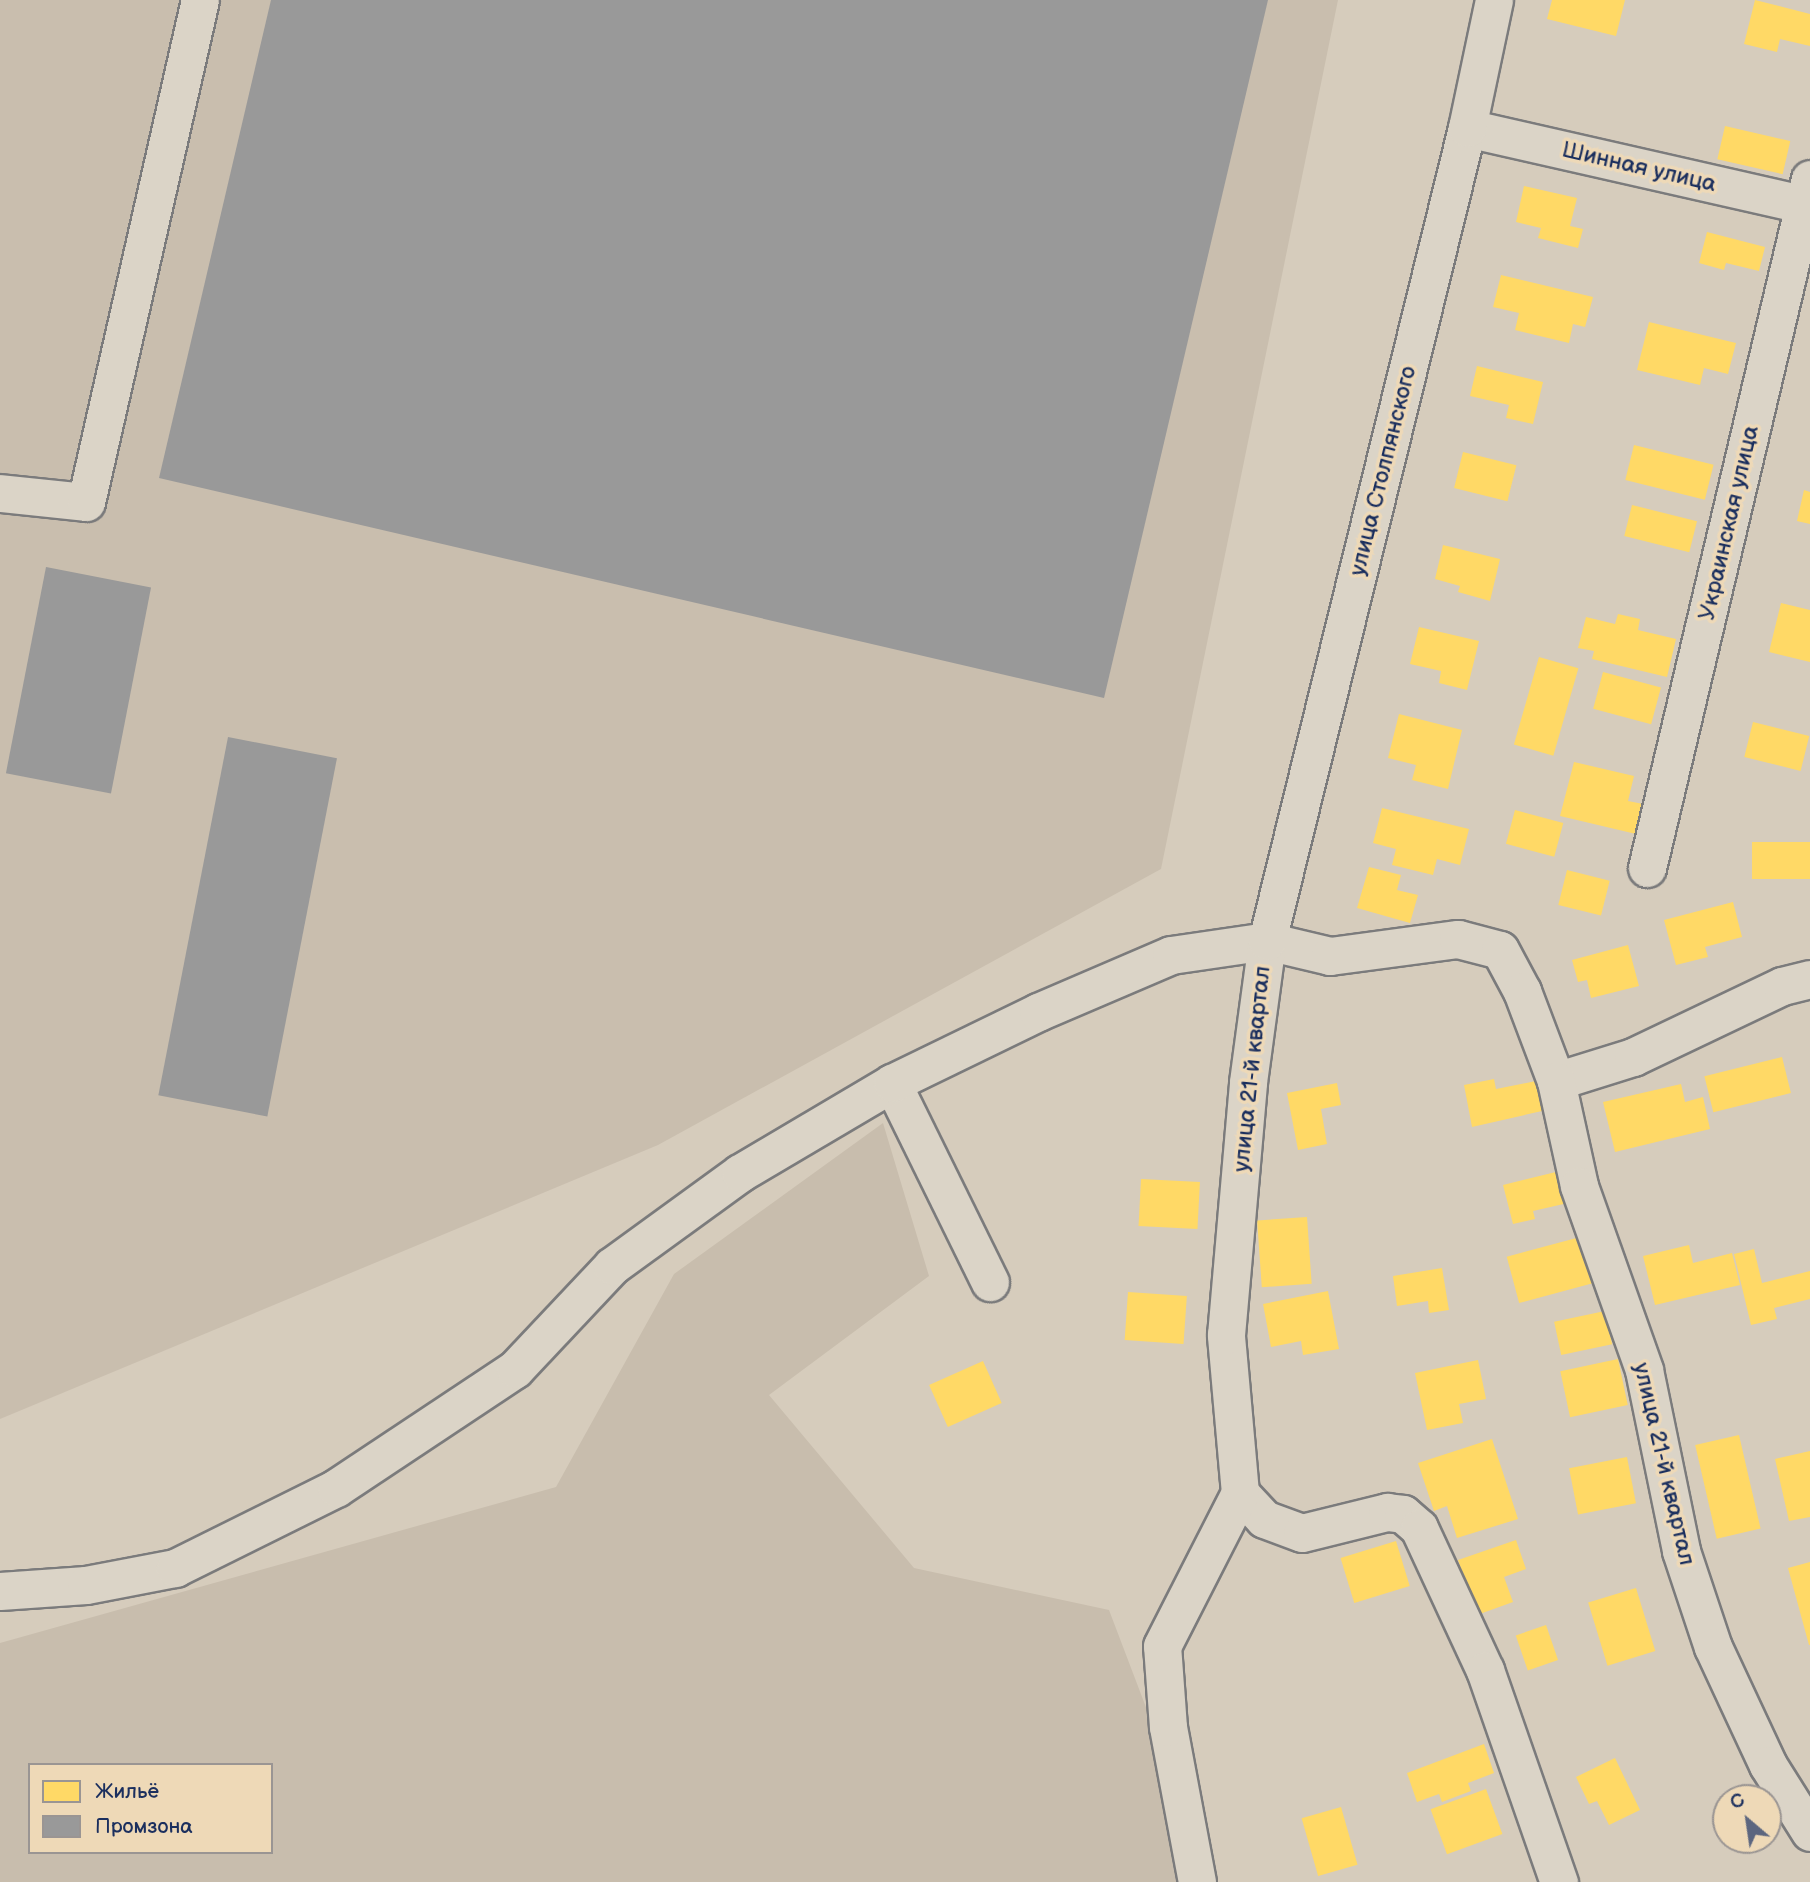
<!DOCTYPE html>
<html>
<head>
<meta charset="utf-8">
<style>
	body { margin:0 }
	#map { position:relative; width:1810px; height:1882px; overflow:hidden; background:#d6ccbc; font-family:"Balsamiq Sans",sans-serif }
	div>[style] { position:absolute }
	.built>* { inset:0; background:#c9beae }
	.green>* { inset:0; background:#c8bdad }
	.homes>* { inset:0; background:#ffd966; transform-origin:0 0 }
	.industry>* { inset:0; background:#999; transform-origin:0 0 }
	.roads { filter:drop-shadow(2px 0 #7b7b7c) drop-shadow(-2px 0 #7b7b7c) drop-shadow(0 2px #7b7b7c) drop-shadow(0 -2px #7b7b7c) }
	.minor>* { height:37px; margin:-18.5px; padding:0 18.5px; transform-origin:18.5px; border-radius:18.5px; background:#dbd4c7 }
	span { translate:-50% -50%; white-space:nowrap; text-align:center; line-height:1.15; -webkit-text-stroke:7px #eed9b7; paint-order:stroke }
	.street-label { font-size:23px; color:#1b2f5e }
	.legend { position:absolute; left:28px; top:1763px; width:245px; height:91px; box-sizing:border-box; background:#eed9b7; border:2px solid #9a9593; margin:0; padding:9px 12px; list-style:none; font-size:21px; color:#1b2f5e }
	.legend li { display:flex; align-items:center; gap:14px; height:35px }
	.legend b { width:35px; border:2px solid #9a9593 }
	.north { position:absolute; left:1712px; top:1784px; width:70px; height:70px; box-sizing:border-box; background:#eed9b7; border:2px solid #9a9593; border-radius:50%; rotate:331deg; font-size:19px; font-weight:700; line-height:28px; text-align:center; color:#1b2f5e }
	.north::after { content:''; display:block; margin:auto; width:24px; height:32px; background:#5c667f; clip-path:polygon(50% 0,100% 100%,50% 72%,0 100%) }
</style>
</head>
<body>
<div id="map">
	<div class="built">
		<div style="clip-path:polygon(0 0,1338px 0,1161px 869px,658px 1145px,0 1419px)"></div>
	</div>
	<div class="green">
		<div style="clip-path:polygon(evenodd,883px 1123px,929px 1276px,769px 1395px,914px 1568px,1109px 1610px,1147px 1710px,1184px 1882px,0 1882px,0 1643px,556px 1487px,674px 1274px,883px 1123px,30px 1765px,271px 1765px,271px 1852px,30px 1852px,30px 1765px)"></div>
	</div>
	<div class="homes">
		<div style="clip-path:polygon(1552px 0,1625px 0,1616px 36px,1547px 19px)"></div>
		<div style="clip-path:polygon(1755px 0,1810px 14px,1810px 46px,1780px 39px,1777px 52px,1744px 44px)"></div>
		<div style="left:1725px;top:126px;width:67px;height:34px;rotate:13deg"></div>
		<div style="clip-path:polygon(1524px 186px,1577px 198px,1570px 226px,1583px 229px,1578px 248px,1538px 238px,1541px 228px,1516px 222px)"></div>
		<div style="clip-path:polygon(1707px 232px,1765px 247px,1759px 271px,1726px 263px,1724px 270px,1699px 263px)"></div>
		<div style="clip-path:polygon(1501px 275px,1593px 297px,1585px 327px,1573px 324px,1569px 343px,1515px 330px,1519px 313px,1493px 307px)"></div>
		<div style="clip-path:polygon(1649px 322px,1736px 343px,1728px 374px,1704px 368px,1700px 385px,1637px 370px)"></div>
		<div style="clip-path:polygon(1477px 366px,1543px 382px,1533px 424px,1506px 418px,1509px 405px,1470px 396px)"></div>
		<div style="left:1634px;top:445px;width:82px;height:36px;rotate:14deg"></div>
		<div style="left:1463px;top:452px;width:55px;height:37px;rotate:14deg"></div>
		<div style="clip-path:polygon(1804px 490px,1810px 492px,1810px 524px,1797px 521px)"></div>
		<div style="left:1632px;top:505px;width:67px;height:32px;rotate:14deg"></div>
		<div style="clip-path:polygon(1443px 545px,1500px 559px,1490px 601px,1458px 592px,1460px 586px,1435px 579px)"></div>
		<div style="clip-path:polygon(1781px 603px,1810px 610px,1810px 662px,1769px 652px)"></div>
		<div style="clip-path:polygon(1618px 614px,1640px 619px,1638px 630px,1676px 639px,1667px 677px,1592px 659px,1594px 651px,1578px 648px,1586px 617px,1615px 624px)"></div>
		<div style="clip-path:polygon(1419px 627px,1479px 641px,1467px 690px,1439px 683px,1441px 671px,1410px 664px)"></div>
		<div style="left:1539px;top:657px;width:41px;height:91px;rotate:16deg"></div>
		<div style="left:1603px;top:672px;width:60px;height:38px;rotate:15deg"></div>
		<div style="clip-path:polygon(1399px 714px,1462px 730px,1448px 789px,1412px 780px,1416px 765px,1388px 758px)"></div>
		<div style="left:1753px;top:722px;width:58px;height:36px;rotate:14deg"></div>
		<div style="clip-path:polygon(1574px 762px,1634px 776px,1628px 801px,1643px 804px,1636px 834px,1560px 816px)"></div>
		<div style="clip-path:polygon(1382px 808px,1469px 829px,1460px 865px,1437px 859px,1433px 875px,1392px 865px,1396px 849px,1373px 843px)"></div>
		<div style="left:1515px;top:810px;width:50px;height:35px;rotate:15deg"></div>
		<div style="left:1752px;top:842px;width:58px;height:37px"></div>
		<div style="clip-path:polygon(1369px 867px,1401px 875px,1397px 890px,1418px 895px,1410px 923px,1357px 908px)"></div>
		<div style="left:1567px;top:870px;width:44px;height:36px;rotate:14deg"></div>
		<div style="clip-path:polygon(1733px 902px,1742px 937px,1705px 947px,1708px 957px,1676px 965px,1664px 920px)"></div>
		<div style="clip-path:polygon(1628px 945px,1639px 986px,1591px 998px,1587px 980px,1578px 982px,1572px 960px)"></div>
		<div style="left:1782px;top:1057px;width:37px;height:80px;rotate:76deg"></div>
		<div style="clip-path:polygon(1494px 1079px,1496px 1089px,1536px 1081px,1542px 1111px,1472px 1127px,1464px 1085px)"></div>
		<div style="clip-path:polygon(1337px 1083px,1341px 1105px,1321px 1109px,1327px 1144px,1298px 1150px,1287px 1093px)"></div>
		<div style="clip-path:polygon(1681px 1084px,1685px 1102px,1703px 1097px,1710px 1129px,1615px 1152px,1603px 1102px)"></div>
		<div style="clip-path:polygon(1560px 1171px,1568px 1203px,1533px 1211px,1535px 1219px,1513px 1224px,1503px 1185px)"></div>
		<div style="left:1141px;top:1179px;width:59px;height:47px;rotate:3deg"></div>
		<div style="left:1307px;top:1217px;width:67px;height:50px;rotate:86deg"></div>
		<div style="left:1584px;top:1236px;width:48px;height:80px;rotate:75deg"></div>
		<div style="clip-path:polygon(1689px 1245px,1693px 1263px,1732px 1253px,1740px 1285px,1655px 1305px,1643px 1256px)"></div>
		<div style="clip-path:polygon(1754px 1249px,1762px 1283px,1810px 1271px,1810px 1299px,1774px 1308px,1777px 1319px,1751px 1325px,1734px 1254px)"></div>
		<div style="clip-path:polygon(1442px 1268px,1449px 1310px,1429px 1313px,1428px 1301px,1397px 1306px,1393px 1276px)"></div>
		<div style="clip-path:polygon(1328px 1291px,1339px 1349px,1303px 1355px,1301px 1341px,1271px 1347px,1263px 1304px)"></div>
		<div style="left:1128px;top:1292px;width:59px;height:48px;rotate:4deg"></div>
		<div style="left:1605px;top:1311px;width:34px;height:52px;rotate:78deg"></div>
		<div style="left:1618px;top:1359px;width:47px;height:59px;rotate:78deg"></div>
		<div style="clip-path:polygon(1478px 1360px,1486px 1399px,1459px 1404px,1463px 1423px,1427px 1430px,1415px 1373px)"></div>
		<div style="left:983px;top:1361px;width:46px;height:59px;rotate:66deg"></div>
		<div style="left:1739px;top:1435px;width:96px;height:45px;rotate:77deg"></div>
		<div style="clip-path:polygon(1492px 1439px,1518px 1519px,1457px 1538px,1447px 1506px,1434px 1511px,1418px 1463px)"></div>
		<div style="clip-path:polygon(1810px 1451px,1810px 1517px,1789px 1521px,1775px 1459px)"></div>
		<div style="left:1627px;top:1457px;width:47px;height:59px;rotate:79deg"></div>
		<div style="clip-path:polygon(1516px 1540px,1526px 1569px,1504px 1577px,1513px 1602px,1477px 1615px,1458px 1560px)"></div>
		<div style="left:1396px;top:1541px;width:47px;height:58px;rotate:73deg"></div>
		<div style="clip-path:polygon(1810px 1562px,1810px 1645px,1809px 1645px,1788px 1568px)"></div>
		<div style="left:1636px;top:1588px;width:66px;height:50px;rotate:73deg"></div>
		<div style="left:1546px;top:1625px;width:37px;height:32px;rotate:71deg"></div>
		<div style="clip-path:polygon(1484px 1744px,1494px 1773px,1468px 1783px,1471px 1791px,1442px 1802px,1439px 1794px,1417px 1802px,1407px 1773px)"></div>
		<div style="clip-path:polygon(1615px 1758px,1640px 1810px,1609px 1825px,1597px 1801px,1589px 1804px,1576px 1777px)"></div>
		<div style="left:1486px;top:1789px;width:48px;height:59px;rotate:70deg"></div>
		<div style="left:1341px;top:1807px;width:60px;height:41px;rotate:74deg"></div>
	</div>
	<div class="industry">
		<div style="clip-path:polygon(271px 0,1268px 0,1104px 698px,159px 478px)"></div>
		<div style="left:46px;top:567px;width:107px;height:210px;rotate:11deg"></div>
		<div style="left:228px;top:737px;width:111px;height:365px;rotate:11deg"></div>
	</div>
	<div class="roads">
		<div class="minor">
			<div style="left:1467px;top:128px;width:352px;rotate:12.8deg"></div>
			<div style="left:0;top:493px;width:86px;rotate:6deg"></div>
			<div style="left:86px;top:502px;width:515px;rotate:-77.21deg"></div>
			<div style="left:1647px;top:868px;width:708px;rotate:-76.69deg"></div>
			<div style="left:1556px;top:1081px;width:81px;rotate:-17.3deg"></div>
			<div style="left:1633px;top:1057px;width:165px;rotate:-25.5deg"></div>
			<div style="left:1782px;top:986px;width:29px;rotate:-14deg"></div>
			<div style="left:892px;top:1083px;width:222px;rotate:63.8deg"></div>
			<div style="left:1240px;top:1493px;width:35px;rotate:47deg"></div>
			<div style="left:1264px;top:1519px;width:40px;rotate:20.2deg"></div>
			<div style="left:1302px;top:1533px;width:88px;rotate:-13.9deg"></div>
			<div style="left:1387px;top:1512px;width:16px;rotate:7deg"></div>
			<div style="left:1403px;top:1514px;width:21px;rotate:41deg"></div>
			<div style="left:1419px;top:1528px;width:157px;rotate:65.1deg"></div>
			<div style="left:1485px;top:1670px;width:225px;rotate:70.8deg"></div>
			<div style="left:0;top:1591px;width:86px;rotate:-4deg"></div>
			<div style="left:86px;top:1585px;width:91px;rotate:-10.8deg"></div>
			<div style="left:175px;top:1568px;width:180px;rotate:-26.4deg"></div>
			<div style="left:336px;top:1488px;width:215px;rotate:-33.6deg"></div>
			<div style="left:515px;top:1369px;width:141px;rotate:-46.7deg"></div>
			<div style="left:612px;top:1266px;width:158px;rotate:-36deg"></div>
			<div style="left:740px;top:1173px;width:177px;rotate:-30.6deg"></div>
			<div style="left:892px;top:1083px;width:162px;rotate:-25.9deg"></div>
			<div style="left:1038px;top:1012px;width:145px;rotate:-23.2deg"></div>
			<div style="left:1171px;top:955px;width:97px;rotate:-8.3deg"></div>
			<div style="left:1267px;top:941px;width:65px;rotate:13.4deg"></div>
			<div style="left:1330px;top:956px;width:129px;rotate:-7.6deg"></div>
			<div style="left:1458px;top:939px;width:43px;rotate:14.7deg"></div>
			<div style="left:1500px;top:950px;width:47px;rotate:61.8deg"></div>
			<div style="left:1522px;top:991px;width:96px;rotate:69.3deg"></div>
			<div style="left:1556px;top:1081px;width:107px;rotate:77.6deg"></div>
			<div style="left:1579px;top:1186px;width:195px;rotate:70.5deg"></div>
			<div style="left:1644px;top:1370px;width:185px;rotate:78.4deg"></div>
			<div style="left:1681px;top:1551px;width:101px;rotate:71.6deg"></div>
			<div style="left:1713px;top:1647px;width:130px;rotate:65deg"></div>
			<div style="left:1768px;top:1765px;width:79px;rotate:57.9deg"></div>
			<div style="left:1197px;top:1882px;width:158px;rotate:-100.6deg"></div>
			<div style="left:1168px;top:1727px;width:81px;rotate:-94.2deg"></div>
			<div style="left:1162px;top:1646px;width:172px;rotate:-63deg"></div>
			<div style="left:1240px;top:1493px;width:159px;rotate:-95.1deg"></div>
			<div style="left:1226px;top:1335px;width:254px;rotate:-85deg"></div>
			<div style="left:1248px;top:1082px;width:142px;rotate:-82.3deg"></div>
			<div style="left:1267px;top:941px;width:837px;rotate:-76.18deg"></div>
			<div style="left:1467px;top:128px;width:131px;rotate:-78.1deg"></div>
		</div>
	</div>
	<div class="street-label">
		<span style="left:1639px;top:167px;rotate:13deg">Шинная улица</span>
		<span style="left:1383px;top:471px;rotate:-76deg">улица Столпянского</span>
		<span style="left:1729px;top:523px;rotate:-77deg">Украинская улица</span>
		<span style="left:1252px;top:1069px;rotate:-84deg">улица 21-й квартал</span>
		<span style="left:1664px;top:1464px;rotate:77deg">улица 21-й квартал</span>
	</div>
	<ul class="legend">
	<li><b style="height:19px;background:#ffd966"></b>Жильё</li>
	<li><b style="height:19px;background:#999"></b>Промзона</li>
	</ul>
	<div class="north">С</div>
</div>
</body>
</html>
